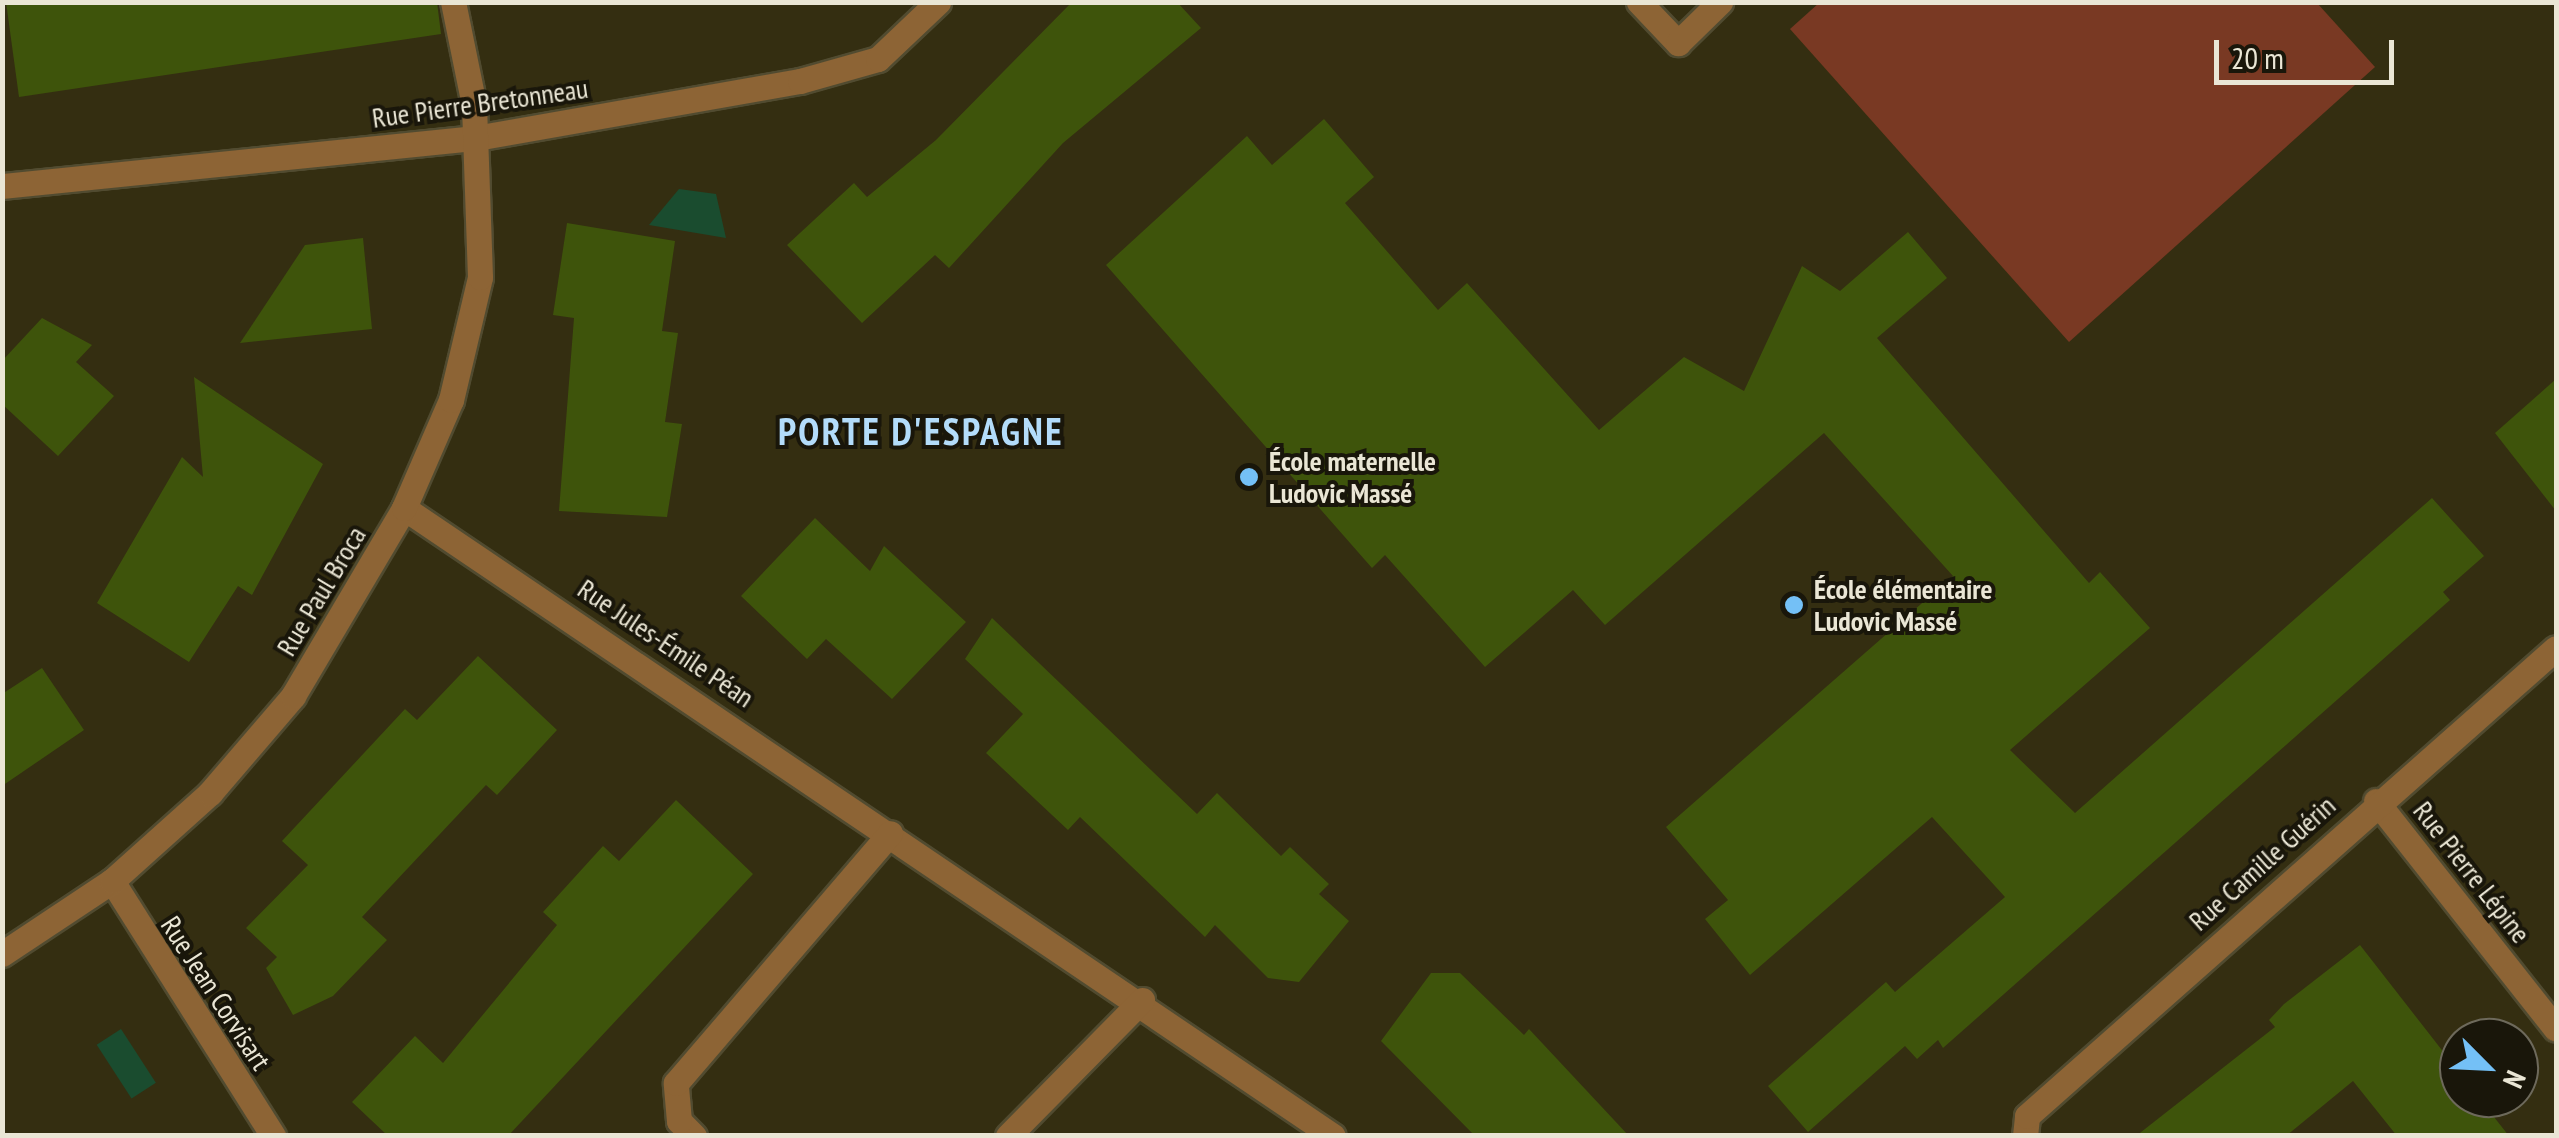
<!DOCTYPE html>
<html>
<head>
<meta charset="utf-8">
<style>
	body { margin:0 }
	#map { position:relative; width:2559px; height:1138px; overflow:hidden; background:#342e11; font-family:"PT Sans Narrow",sans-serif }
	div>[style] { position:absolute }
	.green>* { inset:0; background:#793923 }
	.water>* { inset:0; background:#1a4c2f; transform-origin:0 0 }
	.building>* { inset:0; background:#3e540b }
	.roads { filter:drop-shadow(2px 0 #514b30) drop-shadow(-2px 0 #514b30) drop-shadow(0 2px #514b30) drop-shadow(0 -2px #514b30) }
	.lane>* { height:25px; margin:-12.5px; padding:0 12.5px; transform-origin:12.5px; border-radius:12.5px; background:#8d6435 }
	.street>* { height:25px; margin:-12.5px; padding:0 12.5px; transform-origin:12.5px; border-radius:12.5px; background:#8d6435 }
	.dots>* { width:28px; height:28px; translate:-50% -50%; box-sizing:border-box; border:5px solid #19160a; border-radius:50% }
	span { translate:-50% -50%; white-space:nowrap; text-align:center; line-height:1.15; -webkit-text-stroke:8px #19160a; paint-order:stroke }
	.street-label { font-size:28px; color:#eae6d5 }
	.poi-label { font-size:28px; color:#eae6d5; font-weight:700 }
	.left { translate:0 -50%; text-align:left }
	.district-label { font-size:38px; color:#b3dcfa; font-weight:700; letter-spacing:2.5px }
	.frame { position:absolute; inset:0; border:5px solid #eae6d5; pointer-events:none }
	.north { position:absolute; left:2439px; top:1018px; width:100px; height:100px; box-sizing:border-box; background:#19160a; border:2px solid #6d695b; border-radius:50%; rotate:114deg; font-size:28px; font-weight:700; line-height:40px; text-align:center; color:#eae6d5 }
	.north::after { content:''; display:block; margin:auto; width:35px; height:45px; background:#74c0f6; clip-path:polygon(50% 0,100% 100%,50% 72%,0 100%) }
	.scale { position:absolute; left:2214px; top:40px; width:180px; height:45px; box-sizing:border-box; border:5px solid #eae6d5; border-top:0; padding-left:12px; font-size:30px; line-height:35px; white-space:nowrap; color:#eae6d5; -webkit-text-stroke:8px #19160a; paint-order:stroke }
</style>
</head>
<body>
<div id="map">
	<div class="green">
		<div style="clip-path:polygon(1819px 3px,2317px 3px,2375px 67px,2069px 342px,1790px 29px)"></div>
	</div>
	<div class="water">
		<div style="clip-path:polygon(679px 189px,716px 194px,726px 238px,649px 225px)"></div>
		<div style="left:121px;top:1029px;width:64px;height:29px;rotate:57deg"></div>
	</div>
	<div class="building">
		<div style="clip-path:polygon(6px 2px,437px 2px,441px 34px,19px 97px)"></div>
		<div style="clip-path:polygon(1072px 2px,1177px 2px,1201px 28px,1063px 143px,949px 268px,935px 255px,862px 323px,787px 245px,854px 183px,867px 197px,936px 140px)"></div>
		<div style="clip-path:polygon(1324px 119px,1374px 177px,1345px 203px,1438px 310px,1467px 283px,1599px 430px,1684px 357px,1744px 391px,1802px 266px,1840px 291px,1908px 232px,1947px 278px,1877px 338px,2089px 583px,2100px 572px,2150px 628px,2010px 750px,2075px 813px,2432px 498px,2484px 556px,2443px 592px,2450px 600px,1943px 1048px,1938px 1040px,1917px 1059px,1905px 1046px,1808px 1132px,1768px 1086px,1886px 982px,1895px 992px,2005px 897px,1932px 817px,1750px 975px,1705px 919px,1728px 900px,1666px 827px,1953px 576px,1824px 433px,1605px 625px,1573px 590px,1485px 667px,1385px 555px,1372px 568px,1106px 265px,1247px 136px,1272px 165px)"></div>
		<div style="clip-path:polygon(567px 223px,675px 241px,662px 331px,678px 333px,665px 422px,682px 424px,667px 517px,559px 511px,574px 318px,553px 315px)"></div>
		<div style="clip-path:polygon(363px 238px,372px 329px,240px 343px,305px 245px)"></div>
		<div style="clip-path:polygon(42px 318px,92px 345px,76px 362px,114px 396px,58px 456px,2px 404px,2px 361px)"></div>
		<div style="clip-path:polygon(194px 377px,323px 464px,252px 595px,238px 586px,189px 662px,97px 603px,182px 457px,203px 477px)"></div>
		<div style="clip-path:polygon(2556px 379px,2556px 511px,2495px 433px)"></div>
		<div style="clip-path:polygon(815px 518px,870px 571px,884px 546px,966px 622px,892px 699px,826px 639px,807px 659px,741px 596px)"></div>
		<div style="clip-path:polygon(992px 618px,1197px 814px,1217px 793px,1281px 856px,1290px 847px,1329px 884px,1319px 894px,1349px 921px,1299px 982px,1268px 978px,1215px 925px,1205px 937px,1080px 817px,1068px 830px,986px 753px,1023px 714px,965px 659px)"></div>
		<div style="clip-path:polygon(478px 656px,557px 730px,497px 795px,486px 785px,362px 917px,387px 940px,333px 996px,293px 1015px,266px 968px,277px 957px,246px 928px,308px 865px,282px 841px,405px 709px,417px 720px)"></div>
		<div style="clip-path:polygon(42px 668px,84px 730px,2px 786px,2px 694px)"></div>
		<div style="clip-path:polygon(676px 800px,753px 874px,508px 1136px,388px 1136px,352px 1102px,415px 1036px,443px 1063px,557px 925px,543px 912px,603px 846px,619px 861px)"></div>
		<div style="clip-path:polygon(2360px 945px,2459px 1072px,2459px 1098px,2479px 1098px,2509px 1136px,2397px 1136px,2353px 1081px,2286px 1136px,2136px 1136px,2275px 1027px,2269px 1020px,2284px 1004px)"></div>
		<div style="clip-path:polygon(1431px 973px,1460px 973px,1524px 1035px,1529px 1029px,1629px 1136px,1475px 1136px,1381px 1041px)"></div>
	</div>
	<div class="roads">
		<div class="lane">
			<div style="left:1639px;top:2px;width:57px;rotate:46.4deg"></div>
			<div style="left:1678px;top:43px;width:59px;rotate:-44.3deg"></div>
		</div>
		<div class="street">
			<div style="left:2px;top:186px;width:476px;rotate:-5.8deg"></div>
			<div style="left:476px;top:138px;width:329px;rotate:-10deg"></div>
			<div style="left:800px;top:81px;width:81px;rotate:-15.8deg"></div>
			<div style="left:878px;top:59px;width:83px;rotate:-43.5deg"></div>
			<div style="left:404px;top:508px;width:1121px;rotate:34.06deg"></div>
			<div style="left:2376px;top:801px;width:290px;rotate:51.7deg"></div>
			<div style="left:112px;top:881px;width:302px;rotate:57.7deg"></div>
			<div style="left:2px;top:954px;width:132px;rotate:-33.6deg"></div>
			<div style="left:112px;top:881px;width:132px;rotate:-41.9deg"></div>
			<div style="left:210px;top:793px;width:128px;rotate:-49.4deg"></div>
			<div style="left:293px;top:696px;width:218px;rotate:-59.4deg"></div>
			<div style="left:404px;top:508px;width:118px;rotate:-66.5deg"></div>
			<div style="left:451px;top:400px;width:126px;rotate:-76.7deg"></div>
			<div style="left:480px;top:277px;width:172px;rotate:-92deg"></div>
			<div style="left:474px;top:105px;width:105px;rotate:-101.5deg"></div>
			<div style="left:694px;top:1136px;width:21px;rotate:-135deg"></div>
			<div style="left:679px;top:1121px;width:38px;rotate:-95deg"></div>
			<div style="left:676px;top:1083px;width:329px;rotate:-49.4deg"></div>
			<div style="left:1008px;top:1136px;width:191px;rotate:-45.4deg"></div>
			<div style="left:2025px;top:1136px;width:20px;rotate:-84deg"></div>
			<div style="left:2027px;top:1116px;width:706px;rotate:-41.5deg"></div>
		</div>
	</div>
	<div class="dots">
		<div style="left:1249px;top:477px;background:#74c0f6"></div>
		<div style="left:1794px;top:605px;background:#74c0f6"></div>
	</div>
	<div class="street-label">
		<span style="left:480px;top:103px;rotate:-8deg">Rue Pierre Bretonneau</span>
		<span style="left:321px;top:591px;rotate:-59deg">Rue Paul Broca</span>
		<span style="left:666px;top:643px;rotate:34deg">Rue Jules-Émile Péan</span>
		<span style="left:2262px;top:863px;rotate:-42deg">Rue Camille Guérin</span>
		<span style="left:2472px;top:872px;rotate:52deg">Rue Pierre Lépine</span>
		<span style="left:216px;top:993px;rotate:57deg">Rue Jean Corvisart</span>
	</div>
	<div class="poi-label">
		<span class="left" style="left:1269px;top:477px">École maternelle<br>Ludovic Massé</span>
		<span class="left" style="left:1814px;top:605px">École élémentaire<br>Ludovic Massé</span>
	</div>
	<div class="district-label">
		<span style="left:921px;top:431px">PORTE D'ESPAGNE</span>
	</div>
	<div class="frame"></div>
	<div class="north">N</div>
	<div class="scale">20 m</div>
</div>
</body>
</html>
